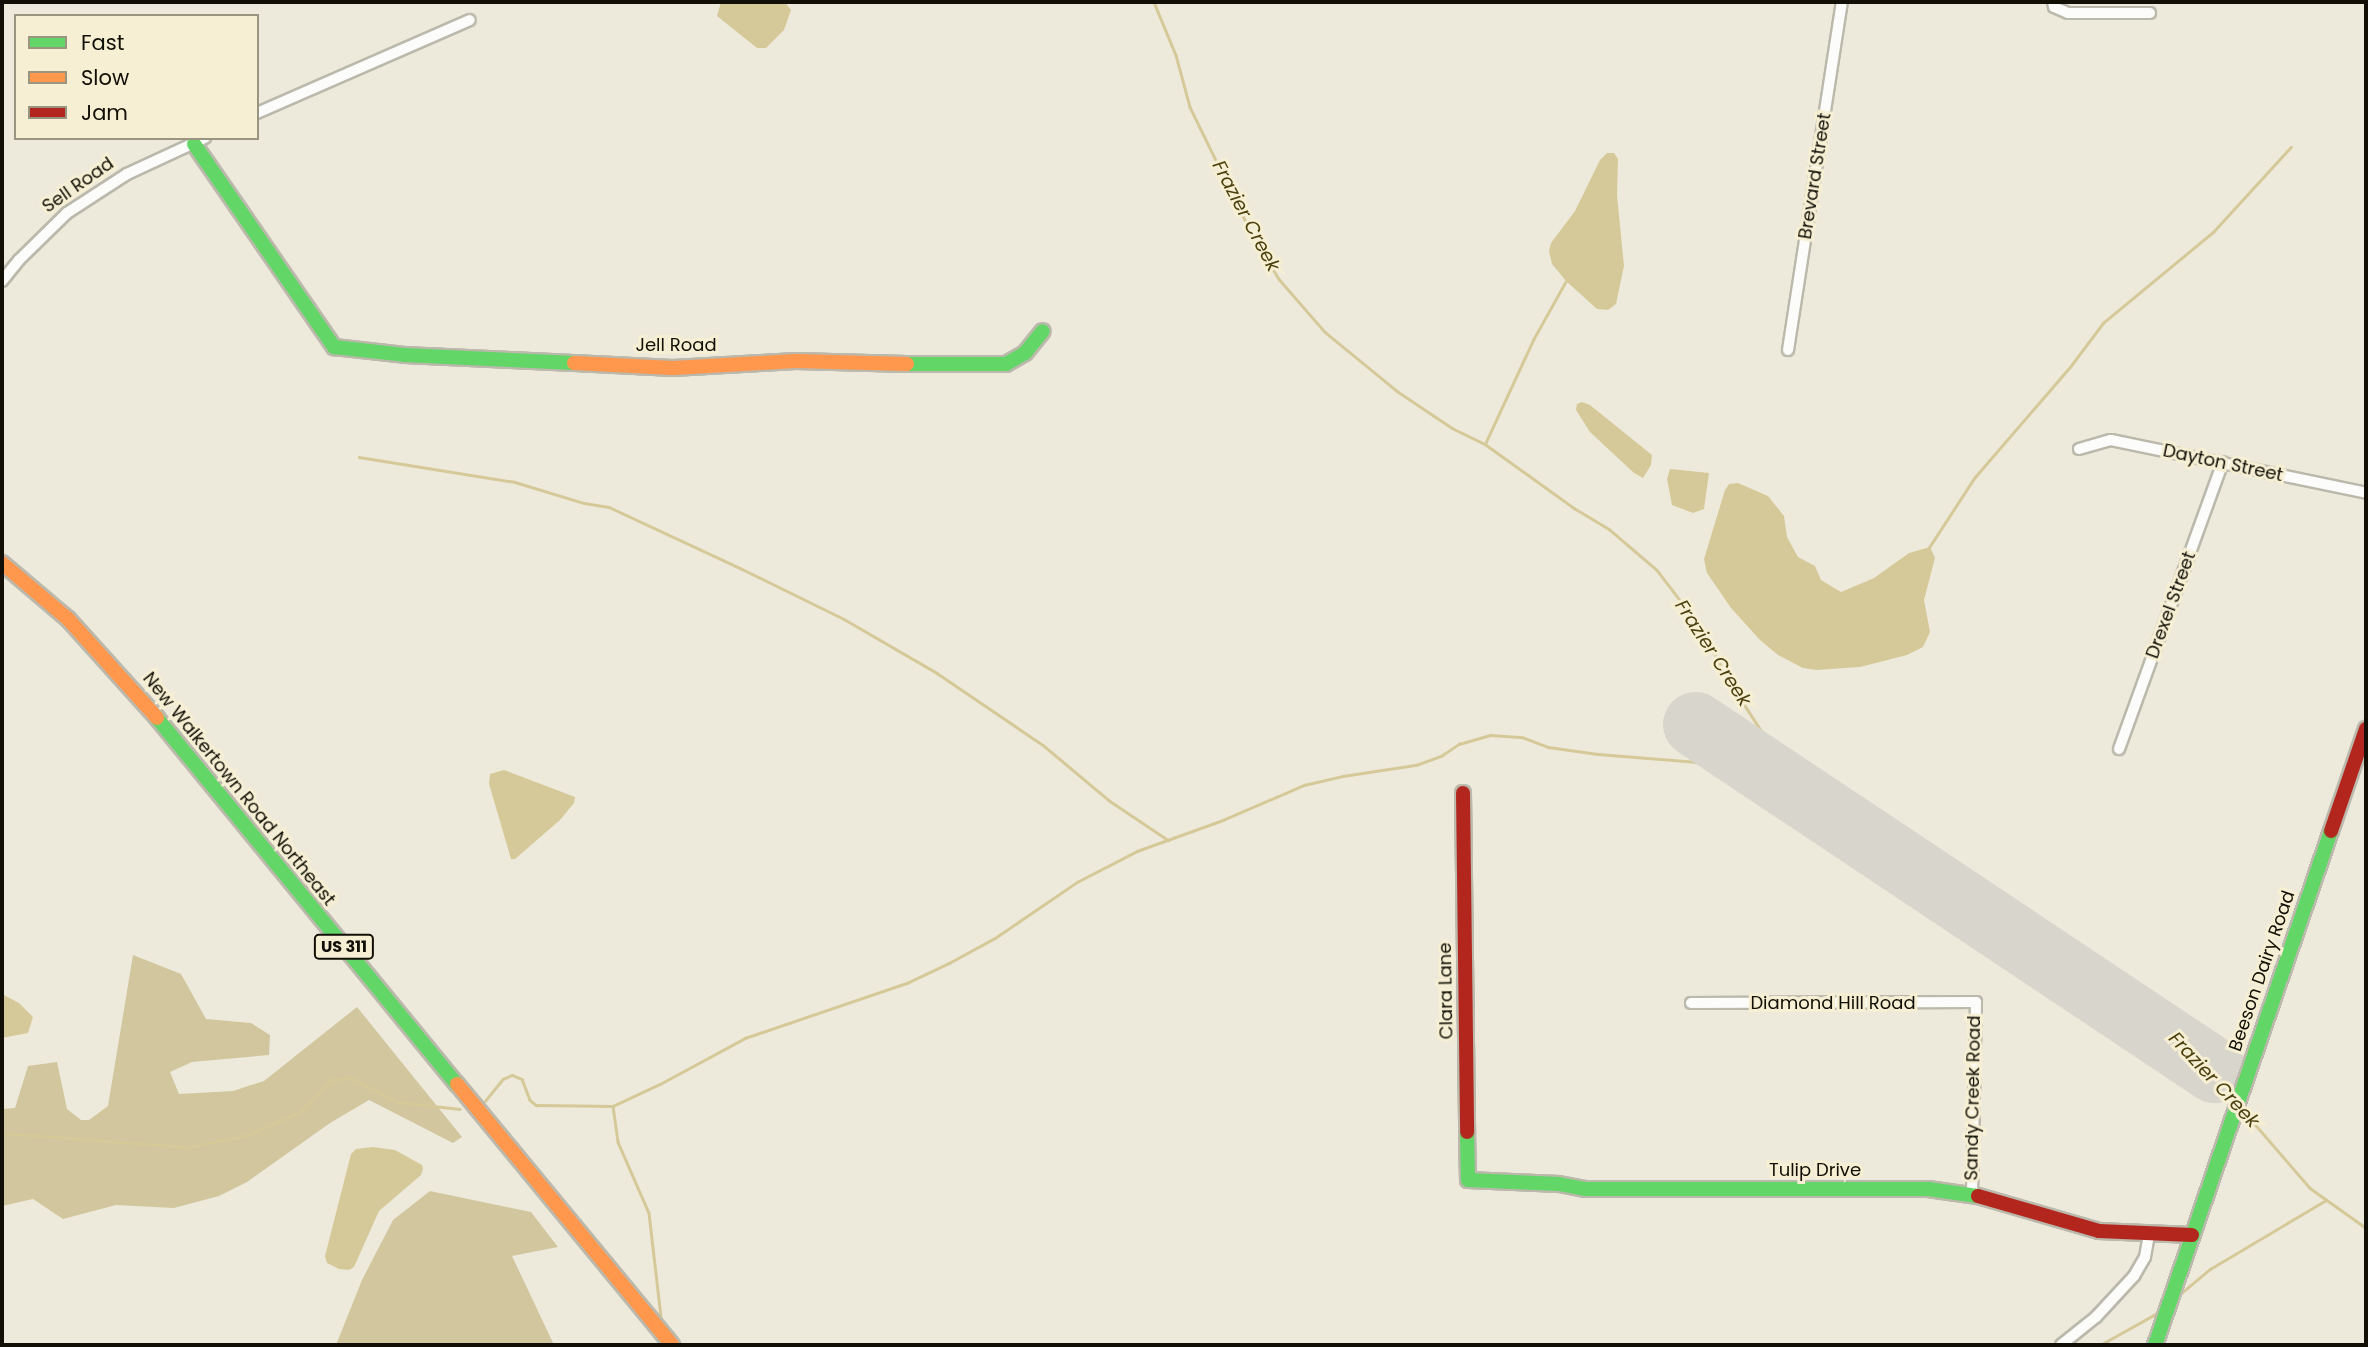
<!DOCTYPE html>
<html>
<head>
<meta charset="utf-8">
<style>
	body { margin:0 }
	#map { position:relative; width:2368px; height:1347px; overflow:hidden; background:#eeeadb; font-family:Poppins,sans-serif }
	div>[style] { position:absolute }
	.forest>* { inset:0; background:#d1c69e }
	.water>* { inset:0; background:#d6c999 }
	.stream>* { height:2.5px; margin:-1.25px; padding:0 1.25px; transform-origin:1.25px; border-radius:1.25px; background:#d6c999 }
	.runway>* { height:65px; margin:-32.5px; padding:0 32.5px; transform-origin:32.5px; border-radius:32.5px; background:#d8d5cc }
	.roads { filter:drop-shadow(2px 0 #bbb8ac) drop-shadow(-2px 0 #bbb8ac) drop-shadow(0 2px #bbb8ac) drop-shadow(0 -2px #bbb8ac) }
	.street>* { height:10px; margin:-5px; padding:0 5px; transform-origin:5px; border-radius:5px; background:#fcfcfa }
	.fast>* { height:14px; margin:-7px; padding:0 7px; transform-origin:7px; border-radius:7px; background:#63d668 }
	.slow>* { height:14px; margin:-7px; padding:0 7px; transform-origin:7px; border-radius:7px; background:#ff974d }
	.jam>* { height:14px; margin:-7px; padding:0 7px; transform-origin:7px; border-radius:7px; background:#b3261e }
	span { translate:-50% -50%; white-space:nowrap; text-align:center; line-height:1.15; -webkit-text-stroke:6px #f6efd3; paint-order:stroke }
	.shield-label span { padding:2px 5px; background:#f6efd3; border:2px solid; border-radius:5px; -webkit-text-stroke-width:0 }
	.shield-label { font-size:16px; color:#110f06; font-weight:700 }
	.street-label { font-size:18px; color:#110f06 }
	.water-label { font-size:19px; color:#4c400e; font-style:italic }
	.frame { position:absolute; inset:0; border:4px solid #110f06; pointer-events:none }
	.legend { position:absolute; left:14px; top:14px; width:245px; height:126px; box-sizing:border-box; background:#f6efd3; border:2px solid #9a9581; margin:0; padding:9px 12px; list-style:none; font-size:21px; color:#110f06 }
	.legend li { display:flex; align-items:center; gap:14px; height:35px }
	.legend b { width:35px; border:2px solid #9a9581 }
</style>
</head>
<body>
<div id="map">
	<div class="forest">
		<div style="clip-path:polygon(133px 955px,181px 974px,206px 1019px,251px 1023px,270px 1035px,269px 1055px,192px 1062px,170px 1072px,179px 1094px,233px 1091px,264px 1081px,357px 1007px,462px 1137px,453px 1143px,369px 1100px,330px 1123px,247px 1182px,219px 1196px,174px 1208px,116px 1205px,63px 1219px,33px 1199px,2px 1206px,2px 1109px,15px 1108px,28px 1066px,57px 1062px,67px 1109px,81px 1120px,89px 1120px,108px 1106px)"></div>
		<div style="clip-path:polygon(430px 1191px,531px 1212px,558px 1247px,512px 1256px,554px 1345px,336px 1345px,362px 1280px,393px 1220px)"></div>
	</div>
	<div class="water">
		<div style="clip-path:polygon(721px 2px,785px 2px,791px 10px,784px 30px,766px 48px,757px 48px,717px 16px)"></div>
		<div style="clip-path:polygon(1607px 153px,1614px 153px,1618px 159px,1617px 195px,1624px 266px,1616px 304px,1608px 310px,1597px 309px,1566px 281px,1552px 264px,1549px 251px,1551px 243px,1575px 211px,1600px 160px)"></div>
		<div style="clip-path:polygon(1582px 402px,1590px 405px,1652px 455px,1651px 465px,1643px 478px,1634px 473px,1590px 432px,1576px 410px,1577px 404px)"></div>
		<div style="clip-path:polygon(1670px 469px,1709px 473px,1704px 509px,1693px 513px,1672px 505px,1667px 479px)"></div>
		<div style="clip-path:polygon(1738px 483px,1768px 496px,1784px 516px,1787px 537px,1798px 557px,1815px 566px,1821px 580px,1841px 592px,1874px 578px,1909px 553px,1930px 547px,1935px 558px,1924px 600px,1930px 632px,1923px 647px,1907px 655px,1860px 667px,1816px 670px,1803px 668px,1778px 655px,1760px 640px,1731px 608px,1707px 573px,1704px 559px,1725px 490px,1729px 484px)"></div>
		<div style="clip-path:polygon(504px 770px,575px 797px,574px 803px,560px 820px,515px 859px,511px 859px,489px 784px,490px 774px)"></div>
		<div style="clip-path:polygon(2px 994px,19px 1003px,33px 1017px,28px 1033px,2px 1038px)"></div>
		<div style="clip-path:polygon(373px 1147px,395px 1150px,422px 1165px,423px 1169px,421px 1175px,379px 1211px,354px 1267px,349px 1270px,339px 1269px,327px 1263px,325px 1256px,351px 1154px,356px 1149px)"></div>
	</div>
	<div class="stream">
		<div style="left:1154px;top:2px;width:57px;rotate:67.5deg"></div>
		<div style="left:1176px;top:55px;width:54px;rotate:74.9deg"></div>
		<div style="left:1190px;top:107px;width:146px;rotate:64deg"></div>
		<div style="left:1254px;top:238px;width:48px;rotate:58.6deg"></div>
		<div style="left:1279px;top:279px;width:70px;rotate:49deg"></div>
		<div style="left:1325px;top:332px;width:93px;rotate:39.3deg"></div>
		<div style="left:1397px;top:391px;width:66px;rotate:33.9deg"></div>
		<div style="left:1452px;top:428px;width:37px;rotate:26deg"></div>
		<div style="left:1485px;top:444px;width:110px;rotate:35.7deg"></div>
		<div style="left:1574px;top:508px;width:41px;rotate:31deg"></div>
		<div style="left:1609px;top:529px;width:63px;rotate:40.5deg"></div>
		<div style="left:1657px;top:570px;width:69px;rotate:52.6deg"></div>
		<div style="left:1699px;top:625px;width:67px;rotate:61.5deg"></div>
		<div style="left:1731px;top:684px;width:101px;rotate:57.1deg"></div>
		<div style="left:1786px;top:769px;width:26px;rotate:54deg"></div>
		<div style="left:1801px;top:790px;width:49px;rotate:42.5deg"></div>
		<div style="left:1837px;top:823px;width:47px;rotate:34.7deg"></div>
		<div style="left:1876px;top:850px;width:65px;rotate:41.3deg"></div>
		<div style="left:1925px;top:893px;width:85px;rotate:33.5deg"></div>
		<div style="left:1996px;top:940px;width:72px;rotate:24.8deg"></div>
		<div style="left:2061px;top:970px;width:131px;rotate:29.3deg"></div>
		<div style="left:2175px;top:1034px;width:89px;rotate:48.6deg"></div>
		<div style="left:1485px;top:444px;width:115px;rotate:-65.2deg"></div>
		<div style="left:1533px;top:340px;width:68px;rotate:-60.8deg"></div>
		<div style="left:359px;top:457px;width:158px;rotate:9.1deg"></div>
		<div style="left:515px;top:482px;width:72px;rotate:16.9deg"></div>
		<div style="left:584px;top:503px;width:25px;rotate:9deg"></div>
		<div style="left:609px;top:507px;width:145px;rotate:25deg"></div>
		<div style="left:740px;top:568px;width:116px;rotate:26.1deg"></div>
		<div style="left:844px;top:619px;width:108px;rotate:30.1deg"></div>
		<div style="left:937px;top:673px;width:128px;rotate:34.2deg"></div>
		<div style="left:1043px;top:745px;width:87px;rotate:39.9deg"></div>
		<div style="left:1110px;top:801px;width:70px;rotate:33.9deg"></div>
		<div style="left:1928px;top:549px;width:86px;rotate:-56.9deg"></div>
		<div style="left:1975px;top:477px;width:145px;rotate:-49.2deg"></div>
		<div style="left:2070px;top:367px;width:55px;rotate:-53.1deg"></div>
		<div style="left:2103px;top:323px;width:143px;rotate:-39.6deg"></div>
		<div style="left:2213px;top:232px;width:115px;rotate:-47.5deg"></div>
		<div style="left:485px;top:1101px;width:28px;rotate:-51deg"></div>
		<div style="left:503px;top:1079px;width:10px;rotate:-24deg"></div>
		<div style="left:512px;top:1075px;width:11px;rotate:22deg"></div>
		<div style="left:522px;top:1079px;width:22px;rotate:69deg"></div>
		<div style="left:530px;top:1100px;width:8px;rotate:40deg"></div>
		<div style="left:536px;top:1105px;width:77px;rotate:0.7deg"></div>
		<div style="left:613px;top:1106px;width:52px;rotate:-25.1deg"></div>
		<div style="left:660px;top:1084px;width:97px;rotate:-28.4deg"></div>
		<div style="left:745px;top:1038px;width:171px;rotate:-18.8deg"></div>
		<div style="left:907px;top:983px;width:47px;rotate:-25.5deg"></div>
		<div style="left:949px;top:963px;width:52px;rotate:-28.5deg"></div>
		<div style="left:995px;top:938px;width:99px;rotate:-34.3deg"></div>
		<div style="left:1077px;top:882px;width:68px;rotate:-27.3deg"></div>
		<div style="left:1137px;top:851px;width:91px;rotate:-19.8deg"></div>
		<div style="left:1223px;top:820px;width:88px;rotate:-23.4deg"></div>
		<div style="left:1304px;top:785px;width:40px;rotate:-13deg"></div>
		<div style="left:1343px;top:776px;width:74px;rotate:-8.6deg"></div>
		<div style="left:1416px;top:765px;width:27px;rotate:-20deg"></div>
		<div style="left:1441px;top:756px;width:22px;rotate:-34deg"></div>
		<div style="left:1459px;top:744px;width:33px;rotate:-16deg"></div>
		<div style="left:1491px;top:735px;width:31px;rotate:4deg"></div>
		<div style="left:1522px;top:737px;width:28px;rotate:21deg"></div>
		<div style="left:1548px;top:747px;width:50px;rotate:8deg"></div>
		<div style="left:1598px;top:754px;width:189px;rotate:4.6deg"></div>
		<div style="left:613px;top:1106px;width:36px;rotate:82deg"></div>
		<div style="left:618px;top:1142px;width:77px;rotate:66.4deg"></div>
		<div style="left:649px;top:1213px;width:113px;rotate:83.4deg"></div>
		<div style="left:2241px;top:1108px;width:106px;rotate:49.2deg"></div>
		<div style="left:2310px;top:1188px;width:69px;rotate:35.5deg"></div>
		<div style="left:2px;top:1133px;width:188px;rotate:4.3deg"></div>
		<div style="left:189px;top:1147px;width:60px;rotate:-11.5deg"></div>
		<div style="left:248px;top:1135px;width:57px;rotate:-23.9deg"></div>
		<div style="left:300px;top:1112px;width:45px;rotate:-45.9deg"></div>
		<div style="left:331px;top:1080px;width:20px;rotate:-6deg"></div>
		<div style="left:351px;top:1078px;width:53px;rotate:27.1deg"></div>
		<div style="left:398px;top:1102px;width:62px;rotate:6.4deg"></div>
		<div style="left:2179px;top:1295px;width:40px;rotate:-40deg"></div>
		<div style="left:2210px;top:1269px;width:135px;rotate:-30.7deg"></div>
		<div style="left:2100px;top:1345px;width:70px;rotate:-29.1deg"></div>
	</div>
	<div class="runway">
		<div style="left:1695px;top:724px;width:624px;rotate:33.69deg"></div>
	</div>
	<div class="roads">
		<div class="street">
			<div style="left:2053px;top:2px;width:5px;rotate:79deg"></div>
			<div style="left:2054px;top:7px;width:15px;rotate:23deg"></div>
			<div style="left:2068px;top:13px;width:82px"></div>
			<div style="left:257px;top:113px;width:232px;rotate:-23.6deg"></div>
			<div style="left:2px;top:281px;width:27px;rotate:-51deg"></div>
			<div style="left:19px;top:260px;width:67px;rotate:-44.4deg"></div>
			<div style="left:67px;top:213px;width:72px;rotate:-33deg"></div>
			<div style="left:127px;top:174px;width:86px;rotate:-24.8deg"></div>
			<div style="left:1788px;top:350px;width:352px;rotate:-81.2deg"></div>
			<div style="left:2079px;top:449px;width:33px;rotate:-16deg"></div>
			<div style="left:2111px;top:440px;width:260px;rotate:11.7deg"></div>
			<div style="left:2119px;top:749px;width:305px;rotate:-70.1deg"></div>
			<div style="left:1691px;top:1003px;width:285px;rotate:-0.2deg"></div>
			<div style="left:1976px;top:1002px;width:192px;rotate:91.2deg"></div>
			<div style="left:2061px;top:1345px;width:45px;rotate:-38.7deg"></div>
			<div style="left:2096px;top:1317px;width:56px;rotate:-47.2deg"></div>
			<div style="left:2134px;top:1276px;width:22px;rotate:-60deg"></div>
			<div style="left:2145px;top:1257px;width:22px;rotate:-80deg"></div>
		</div>
		<div class="fast">
			<div style="left:194px;top:144px;width:247px;rotate:55.4deg"></div>
			<div style="left:334px;top:347px;width:71px;rotate:6.4deg"></div>
			<div style="left:405px;top:355px;width:169px;rotate:2.7deg"></div>
			<div style="left:907px;top:364px;width:99px"></div>
			<div style="left:1006px;top:364px;width:22px;rotate:-30deg"></div>
			<div style="left:1025px;top:353px;width:28px;rotate:-51deg"></div>
			<div style="left:157px;top:718px;width:473px;rotate:50.7deg"></div>
			<div style="left:1467px;top:1132px;width:48px;rotate:88.8deg"></div>
			<div style="left:1468px;top:1180px;width:91px;rotate:2.5deg"></div>
			<div style="left:1559px;top:1184px;width:26px;rotate:11deg"></div>
			<div style="left:1585px;top:1189px;width:343px"></div>
			<div style="left:1928px;top:1189px;width:50px;rotate:8deg"></div>
			<div style="left:2155px;top:1345px;width:543px;rotate:-71.1deg"></div>
		</div>
		<div class="slow">
			<div style="left:574px;top:363px;width:99px;rotate:2.9deg"></div>
			<div style="left:673px;top:368px;width:123px;rotate:-3.3deg"></div>
			<div style="left:796px;top:361px;width:111px;rotate:1.5deg"></div>
			<div style="left:2px;top:563px;width:87px;rotate:40.3deg"></div>
			<div style="left:68px;top:619px;width:133px;rotate:48deg"></div>
			<div style="left:457px;top:1084px;width:338px;rotate:50.5deg"></div>
		</div>
		<div class="jam">
			<div style="left:1463px;top:793px;width:339px;rotate:89.3deg"></div>
			<div style="left:2331px;top:831px;width:108px;rotate:-71.1deg"></div>
			<div style="left:1978px;top:1196px;width:126px;rotate:16.1deg"></div>
			<div style="left:2099px;top:1231px;width:93px;rotate:2.5deg"></div>
		</div>
	</div>
	<div class="shield-label">
		<span style="left:344px;top:947px">US 311</span>
	</div>
	<div class="street-label">
		<span style="left:1815px;top:176px;rotate:-81deg">Brevard Street</span>
		<span style="left:78px;top:185px;rotate:-35deg">Sell Road</span>
		<span style="left:676px;top:345px">Jell Road</span>
		<span style="left:2223px;top:463px;rotate:12deg">Dayton Street</span>
		<span style="left:2171px;top:605px;rotate:-70deg">Drexel Street</span>
		<span style="left:239px;top:789px;rotate:51deg">New Walkertown Road Northeast</span>
		<span style="left:2262px;top:971px;rotate:-71deg">Beeson Dairy Road</span>
		<span style="left:1446px;top:991px;rotate:-91deg">Clara Lane</span>
		<span style="left:1833px;top:1003px">Diamond Hill Road</span>
		<span style="left:1973px;top:1098px;rotate:-89deg">Sandy Creek Road</span>
		<span style="left:1815px;top:1170px">Tulip Drive</span>
	</div>
	<div class="water-label">
		<span style="left:1246px;top:216px;rotate:62deg">Frazier Creek</span>
		<span style="left:1713px;top:653px;rotate:57deg">Frazier Creek</span>
		<span style="left:2214px;top:1080px;rotate:47deg">Frazier Creek</span>
	</div>
	<div class="frame"></div>
	<ul class="legend">
	<li><b style="height:9px;background:#63d668"></b>Fast</li>
	<li><b style="height:9px;background:#ff974d"></b>Slow</li>
	<li><b style="height:9px;background:#b3261e"></b>Jam</li>
	</ul>
</div>
</body>
</html>
